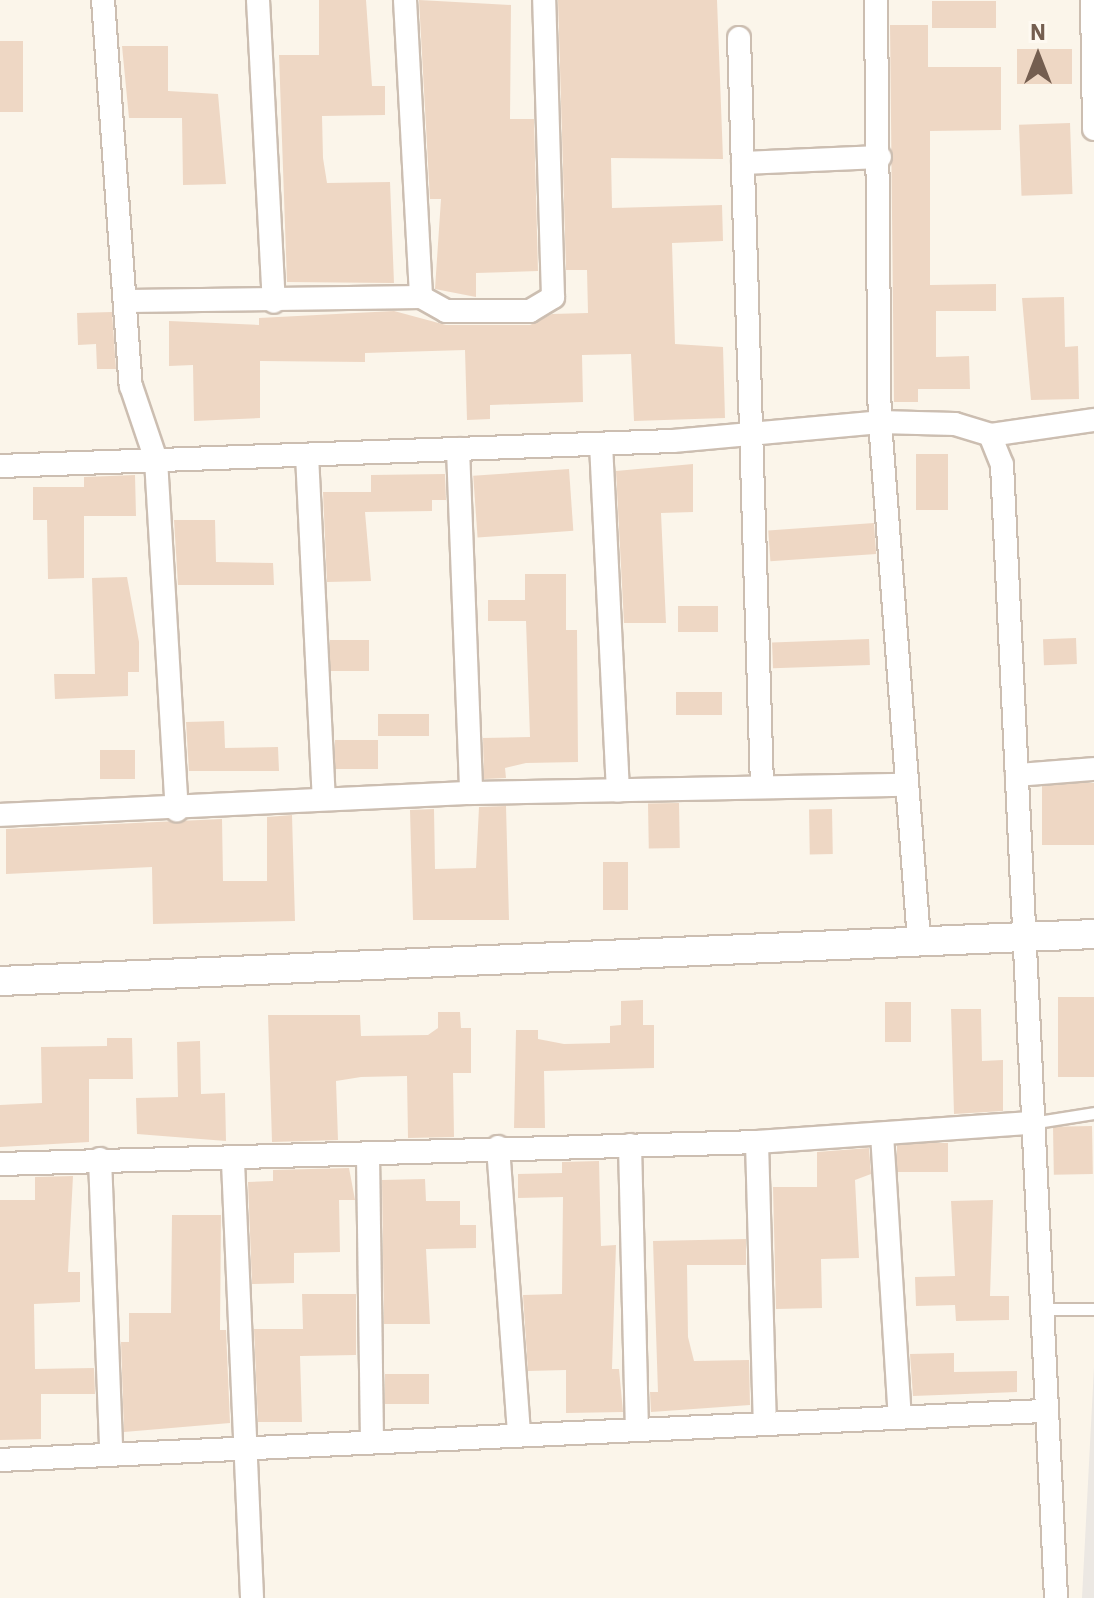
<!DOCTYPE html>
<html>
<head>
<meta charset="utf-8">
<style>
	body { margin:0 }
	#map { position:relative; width:1094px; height:1598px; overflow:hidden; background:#fbf5ea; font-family:"IBM Plex Sans",sans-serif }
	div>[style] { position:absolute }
	.industrial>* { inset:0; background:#ece8e3 }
	.building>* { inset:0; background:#eed7c4; transform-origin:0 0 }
	.roads { filter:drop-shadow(2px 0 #ccbeb1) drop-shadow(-2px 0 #ccbeb1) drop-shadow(0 2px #ccbeb1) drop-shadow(0 -2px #ccbeb1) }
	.service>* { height:11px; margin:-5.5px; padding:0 5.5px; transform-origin:5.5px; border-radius:5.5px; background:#fff }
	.minor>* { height:22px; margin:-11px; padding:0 11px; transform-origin:11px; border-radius:11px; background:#fff }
	.tertiary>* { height:28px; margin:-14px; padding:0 14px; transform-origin:14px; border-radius:14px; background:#fff }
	span { translate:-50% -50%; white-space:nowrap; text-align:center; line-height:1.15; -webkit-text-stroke:6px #fef9f1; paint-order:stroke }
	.north { position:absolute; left:998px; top:16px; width:80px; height:80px; -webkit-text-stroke:6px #fef9f1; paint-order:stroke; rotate:0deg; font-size:22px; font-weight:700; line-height:32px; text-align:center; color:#745e50 }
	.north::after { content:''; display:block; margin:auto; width:28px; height:36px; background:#745e50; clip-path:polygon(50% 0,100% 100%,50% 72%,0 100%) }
</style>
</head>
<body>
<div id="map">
	<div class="industrial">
		<div style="clip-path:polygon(1094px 1367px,1094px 1598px,1082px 1598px)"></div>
	</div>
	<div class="building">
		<div style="clip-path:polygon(319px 0,366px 0,372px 86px,385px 86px,385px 115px,322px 116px,323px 158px,327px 183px,390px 182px,394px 283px,287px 282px,279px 55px,319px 55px)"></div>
		<div style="clip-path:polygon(419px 0,511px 5px,510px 119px,534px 119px,538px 271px,476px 273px,476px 297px,435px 289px,441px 199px,430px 199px)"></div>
		<div style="clip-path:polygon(558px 0,717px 0,723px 159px,611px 158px,612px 208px,722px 205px,723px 241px,672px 243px,675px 344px,723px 347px,725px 418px,634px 421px,631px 354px,582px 355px,583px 402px,490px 405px,490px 419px,467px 420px,465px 350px,365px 353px,365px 362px,260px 361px,260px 418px,194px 421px,193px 365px,169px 366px,169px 321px,259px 325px,259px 318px,394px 311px,446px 325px,530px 325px,552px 314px,588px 313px,587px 270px,566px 270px)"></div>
		<div style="left:932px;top:1px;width:64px;height:27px"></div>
		<div style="clip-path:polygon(890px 25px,928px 25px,928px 67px,1001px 67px,1001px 130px,930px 131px,930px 285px,996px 284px,996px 311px,936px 311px,936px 357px,969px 356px,970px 389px,918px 389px,918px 402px,894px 402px)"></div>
		<div style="left:0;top:41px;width:23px;height:71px"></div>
		<div style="clip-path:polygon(122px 46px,168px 46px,168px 91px,218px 94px,226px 184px,183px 185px,182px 118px,129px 118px)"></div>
		<div style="left:1017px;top:49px;width:55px;height:35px"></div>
		<div style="left:1070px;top:123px;width:71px;height:51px;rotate:88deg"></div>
		<div style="clip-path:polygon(1064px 297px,1065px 347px,1078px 346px,1079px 399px,1031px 400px,1022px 298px)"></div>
		<div style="clip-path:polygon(112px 312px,116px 369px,97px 369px,96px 344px,78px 345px,77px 313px)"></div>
		<div style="left:916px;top:454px;width:32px;height:56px"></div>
		<div style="clip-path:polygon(693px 464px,693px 512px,661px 513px,666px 623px,624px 623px,616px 471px)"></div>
		<div style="left:569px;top:469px;width:62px;height:96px;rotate:86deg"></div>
		<div style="clip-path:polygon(445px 474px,446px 500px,432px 500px,432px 511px,365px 512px,371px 581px,327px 582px,323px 492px,371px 492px,371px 475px)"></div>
		<div style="clip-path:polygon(135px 475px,136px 516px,84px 516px,84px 578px,48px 579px,47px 520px,33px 520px,33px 487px,84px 487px,84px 477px)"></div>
		<div style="clip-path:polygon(174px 520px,215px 520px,216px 562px,273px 563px,274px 585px,178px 585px)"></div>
		<div style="left:874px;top:523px;width:31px;height:106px;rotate:86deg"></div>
		<div style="clip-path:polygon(525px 574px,566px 574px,566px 630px,577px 630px,578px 762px,526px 763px,505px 768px,506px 778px,484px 779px,483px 738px,530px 737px,526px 621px,488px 621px,488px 600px,525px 600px)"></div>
		<div style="clip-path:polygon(127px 577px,139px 642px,139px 672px,128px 672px,128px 696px,55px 699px,54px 674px,95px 674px,92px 578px)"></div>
		<div style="left:678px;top:606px;width:40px;height:26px"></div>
		<div style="left:1076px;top:638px;width:26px;height:33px;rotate:88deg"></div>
		<div style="left:869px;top:639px;width:26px;height:97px;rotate:88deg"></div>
		<div style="left:330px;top:640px;width:39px;height:31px"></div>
		<div style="left:676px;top:692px;width:46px;height:23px"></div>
		<div style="left:429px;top:714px;width:22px;height:51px;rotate:90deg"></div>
		<div style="clip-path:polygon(224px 721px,225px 748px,278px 747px,279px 771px,189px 771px,186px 722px)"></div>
		<div style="left:335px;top:740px;width:43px;height:29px"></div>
		<div style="left:100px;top:750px;width:35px;height:29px"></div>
		<div style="left:1094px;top:783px;width:62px;height:52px;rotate:90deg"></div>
		<div style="left:679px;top:803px;width:45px;height:31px;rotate:89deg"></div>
		<div style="clip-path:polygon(506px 806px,509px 920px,413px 920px,410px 810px,434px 809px,435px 869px,476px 868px,479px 807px)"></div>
		<div style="left:832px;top:809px;width:45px;height:23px;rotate:89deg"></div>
		<div style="clip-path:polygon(292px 815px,295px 921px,153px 924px,152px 867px,6px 874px,6px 829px,222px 819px,223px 881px,267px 881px,267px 817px)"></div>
		<div style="left:603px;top:862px;width:25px;height:48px"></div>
		<div style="left:1094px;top:997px;width:80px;height:36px;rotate:90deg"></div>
		<div style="clip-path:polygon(643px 1000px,643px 1025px,654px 1025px,654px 1068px,544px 1071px,545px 1128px,514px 1128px,516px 1030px,538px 1030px,538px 1039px,564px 1044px,610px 1043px,610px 1026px,621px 1025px,621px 1001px)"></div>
		<div style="left:911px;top:1002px;width:40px;height:26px;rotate:90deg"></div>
		<div style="clip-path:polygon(951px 1009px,981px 1009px,982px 1061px,1003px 1060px,1003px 1111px,954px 1114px)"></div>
		<div style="clip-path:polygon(438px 1012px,460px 1012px,461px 1028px,471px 1028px,471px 1073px,453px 1073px,454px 1137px,408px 1138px,407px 1076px,361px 1077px,336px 1081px,338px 1140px,272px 1142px,268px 1015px,360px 1015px,361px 1036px,428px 1035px,438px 1028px)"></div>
		<div style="clip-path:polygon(107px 1038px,132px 1038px,133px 1079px,89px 1079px,89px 1142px,0 1147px,0 1105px,42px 1103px,41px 1047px,107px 1046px)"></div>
		<div style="clip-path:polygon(200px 1041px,201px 1094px,225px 1093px,226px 1141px,137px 1134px,136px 1098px,178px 1097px,177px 1042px)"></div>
		<div style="left:1092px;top:1126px;width:48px;height:39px;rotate:89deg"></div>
		<div style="left:948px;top:1143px;width:29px;height:51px;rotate:90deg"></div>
		<div style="clip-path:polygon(869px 1148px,871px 1174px,855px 1180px,859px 1258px,821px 1259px,822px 1308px,776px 1309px,773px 1187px,817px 1187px,817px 1152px)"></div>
		<div style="clip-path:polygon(599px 1161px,601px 1246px,616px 1245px,612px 1369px,619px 1369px,623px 1412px,566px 1413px,566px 1370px,528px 1371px,523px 1295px,562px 1294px,563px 1197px,518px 1198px,518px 1174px,562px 1173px,562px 1162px)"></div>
		<div style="clip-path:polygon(349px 1168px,355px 1200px,339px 1200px,340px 1252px,294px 1253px,294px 1283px,252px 1284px,248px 1182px,273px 1181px,273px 1170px)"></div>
		<div style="clip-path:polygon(73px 1176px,68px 1272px,80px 1272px,80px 1302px,34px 1304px,35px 1369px,94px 1368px,95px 1394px,41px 1394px,41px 1439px,0 1440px,0 1200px,35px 1200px,35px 1177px)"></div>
		<div style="clip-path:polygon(425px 1179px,426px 1201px,460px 1201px,460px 1225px,476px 1225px,476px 1248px,426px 1249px,430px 1324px,384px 1324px,382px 1180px)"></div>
		<div style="clip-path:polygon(993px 1200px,990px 1296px,1009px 1296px,1009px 1320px,956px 1321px,955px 1305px,916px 1306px,915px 1277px,955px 1276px,951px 1201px)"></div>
		<div style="clip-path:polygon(172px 1215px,221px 1215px,220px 1330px,226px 1330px,230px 1423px,124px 1432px,121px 1342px,129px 1342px,129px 1313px,171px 1313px)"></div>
		<div style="clip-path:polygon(746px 1239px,746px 1265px,687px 1265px,688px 1337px,694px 1361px,749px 1360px,750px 1405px,651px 1412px,650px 1392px,658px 1392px,653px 1241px)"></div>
		<div style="clip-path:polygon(302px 1294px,356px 1294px,356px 1355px,300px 1356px,302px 1422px,258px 1422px,254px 1329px,303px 1329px)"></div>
		<div style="clip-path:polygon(954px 1353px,954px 1372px,1017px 1371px,1017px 1392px,913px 1396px,910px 1354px)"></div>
		<div style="left:429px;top:1374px;width:30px;height:44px;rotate:90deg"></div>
	</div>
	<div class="roads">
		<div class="service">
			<div style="left:1031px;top:1123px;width:64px;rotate:-9deg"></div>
			<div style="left:1039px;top:1309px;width:55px"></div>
		</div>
		<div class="minor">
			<div style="left:103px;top:0;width:387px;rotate:85.9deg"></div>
			<div style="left:131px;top:386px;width:78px;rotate:71.3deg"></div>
			<div style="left:156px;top:460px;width:351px;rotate:86.6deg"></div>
			<div style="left:258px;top:0;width:302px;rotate:87deg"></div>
			<div style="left:405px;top:0;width:297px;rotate:86.9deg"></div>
			<div style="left:876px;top:0;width:422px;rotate:89.5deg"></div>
			<div style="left:880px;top:422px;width:520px;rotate:85.7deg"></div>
			<div style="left:1092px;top:0;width:129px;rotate:89.1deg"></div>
			<div style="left:739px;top:38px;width:747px;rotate:88.24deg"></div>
			<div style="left:743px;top:163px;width:137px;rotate:-2.5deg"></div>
			<div style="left:129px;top:301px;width:292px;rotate:-0.8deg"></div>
			<div style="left:421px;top:297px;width:29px;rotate:29deg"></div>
			<div style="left:446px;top:311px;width:84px"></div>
			<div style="left:530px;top:311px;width:27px;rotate:-31deg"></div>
			<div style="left:553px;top:297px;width:297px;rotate:-91.7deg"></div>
			<div style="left:990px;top:435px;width:105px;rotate:-8.2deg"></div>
			<div style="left:601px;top:444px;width:347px;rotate:87.2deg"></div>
			<div style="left:458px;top:449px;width:344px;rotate:87.8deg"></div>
			<div style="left:307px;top:455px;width:344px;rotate:87.2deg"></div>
			<div style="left:0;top:466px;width:673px;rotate:-2.13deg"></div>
			<div style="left:673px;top:441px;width:208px;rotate:-5.2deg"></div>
			<div style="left:880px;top:422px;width:75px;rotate:1.5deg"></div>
			<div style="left:955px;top:424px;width:37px;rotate:17deg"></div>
			<div style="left:990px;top:435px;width:32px;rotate:68deg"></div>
			<div style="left:1002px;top:465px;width:1134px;rotate:87.27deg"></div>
			<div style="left:1017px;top:775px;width:77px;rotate:-4.5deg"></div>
			<div style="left:0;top:815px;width:472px;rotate:-2.7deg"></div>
			<div style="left:471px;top:793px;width:436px;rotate:-1.1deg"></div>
			<div style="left:882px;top:1134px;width:284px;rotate:86.4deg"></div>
			<div style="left:757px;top:1142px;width:281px;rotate:88.4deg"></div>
			<div style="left:630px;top:1145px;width:283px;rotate:88.6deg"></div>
			<div style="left:498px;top:1147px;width:287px;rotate:85.8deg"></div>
			<div style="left:368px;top:1155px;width:285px;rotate:89.2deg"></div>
			<div style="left:100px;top:1159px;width:293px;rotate:87.8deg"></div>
			<div style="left:233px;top:1162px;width:436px;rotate:87.5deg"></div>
			<div style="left:0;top:1164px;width:757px;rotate:-1.66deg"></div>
			<div style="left:757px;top:1142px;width:274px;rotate:-4deg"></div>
			<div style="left:0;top:1460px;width:1045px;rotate:-2.69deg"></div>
		</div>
		<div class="tertiary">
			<div style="left:0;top:981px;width:1095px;rotate:-2.46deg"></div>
		</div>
	</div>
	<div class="north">N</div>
</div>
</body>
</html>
